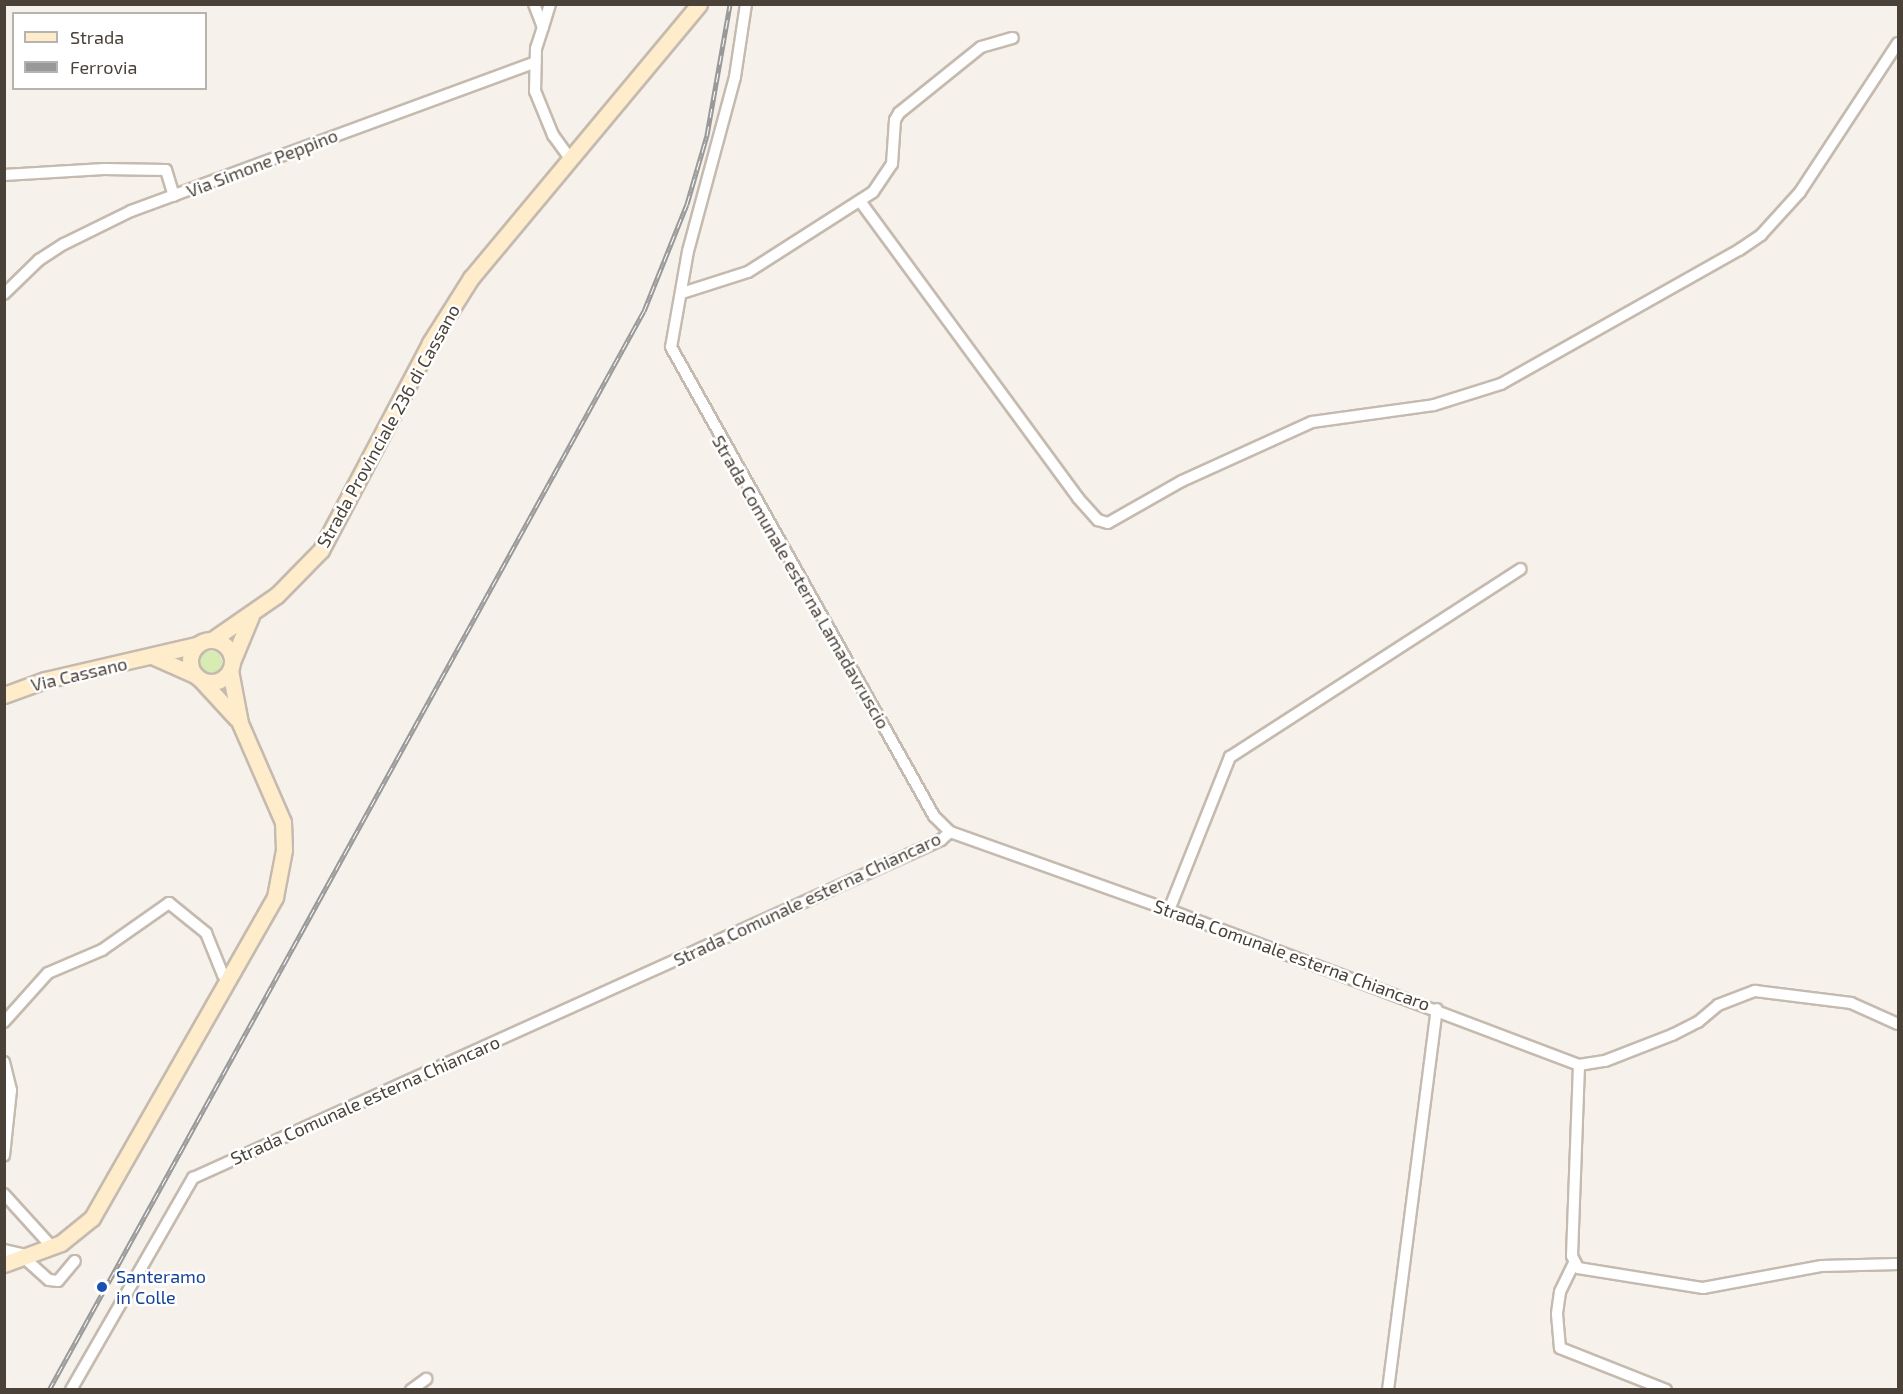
<!DOCTYPE html>
<html>
<head>
<meta charset="utf-8">
<style>
	body { margin:0 }
	#map { position:relative; width:1903px; height:1394px; overflow:hidden; background:#f6f1ea; font-family:"Exo 2",sans-serif }
	div>[style] { position:absolute }
	.green>* { inset:0; background:#d8ebb2 }
	.round { border-radius:50% }
	.roads { filter:drop-shadow(2px 0 #c5baaf) drop-shadow(-2px 0 #c5baaf) drop-shadow(0 2px #c5baaf) drop-shadow(0 -2px #c5baaf) }
	.minor>* { height:10px; margin:-5px; padding:0 5px; transform-origin:5px; border-radius:5px; background:#fff }
	.tertiary>* { height:14px; margin:-7px; padding:0 7px; transform-origin:7px; border-radius:7px; background:#fff }
	.secondary>* { height:15px; margin:-7.5px; padding:0 7.5px; transform-origin:7.5px; border-radius:7.5px; background:#ffeccb }
	.secondary>.ring { margin:-7.5px; padding:0; box-sizing:content-box; background:none; border:15px solid #ffeccb; border-radius:50% }
	.rail>* { height:5px; margin-top:-2.5px; transform-origin:0; background:repeating-linear-gradient(90deg,#fff 0 9px,#999 0 18px); box-sizing:border-box; border-block:2px solid #999 }
	.dots>* { width:16px; height:16px; translate:-50% -50%; box-sizing:border-box; border:3px solid #fff; border-radius:50% }
	span { translate:-50% -50%; white-space:nowrap; text-align:center; line-height:1.15; -webkit-text-stroke:5px #fff; paint-order:stroke }
	.street-label { font-size:18px; color:#4a4138 }
	.transit-label { font-size:18px; color:#164399 }
	.left { translate:0 -50%; text-align:left }
	.frame { position:absolute; inset:0; border:6px solid #4a4138; pointer-events:none }
	.legend { position:absolute; left:12px; top:12px; width:195px; height:78px; box-sizing:border-box; background:#fff; border:2px solid #b7b3af; margin:0; padding:8px 10px; list-style:none; font-size:18px; color:#4a4138 }
	.legend li { display:flex; align-items:center; gap:12px; height:30px }
	.legend b { width:30px; border:2px solid #b7b3af }
</style>
</head>
<body>
<div id="map">
	<div class="green">
		<div class="round" style="left:200px;top:651px;width:22px;height:22px"></div>
	</div>
	<div class="roads">
		<div class="minor">
			<div style="left:534px;top:4px;width:25px;rotate:69deg"></div>
			<div style="left:543px;top:27px;width:22px;rotate:108deg"></div>
			<div style="left:536px;top:48px;width:43px;rotate:91.3deg"></div>
			<div style="left:535px;top:91px;width:48px;rotate:67.8deg"></div>
			<div style="left:553px;top:135px;width:29px;rotate:54deg"></div>
			<div style="left:746px;top:4px;width:74px;rotate:98.6deg"></div>
			<div style="left:735px;top:77px;width:180px;rotate:105.1deg"></div>
			<div style="left:688px;top:251px;width:97px;rotate:100deg"></div>
			<div style="left:671px;top:347px;width:538px;rotate:60.72deg"></div>
			<div style="left:934px;top:816px;width:23px;rotate:45deg"></div>
			<div style="left:543px;top:27px;width:24px;rotate:-73deg"></div>
			<div style="left:4px;top:175px;width:100px;rotate:-3.4deg"></div>
			<div style="left:104px;top:169px;width:62px;rotate:0.9deg"></div>
			<div style="left:166px;top:170px;width:27px;rotate:73deg"></div>
			<div style="left:860px;top:201px;width:368px;rotate:53.7deg"></div>
			<div style="left:1078px;top:498px;width:30px;rotate:48deg"></div>
			<div style="left:1098px;top:520px;width:10px;rotate:17deg"></div>
			<div style="left:1108px;top:523px;width:85px;rotate:-29.6deg"></div>
			<div style="left:1182px;top:481px;width:143px;rotate:-24.4deg"></div>
			<div style="left:1312px;top:422px;width:123px;rotate:-7.9deg"></div>
			<div style="left:1434px;top:405px;width:70px;rotate:-17.4deg"></div>
			<div style="left:1501px;top:384px;width:273px;rotate:-29.4deg"></div>
			<div style="left:1739px;top:250px;width:27px;rotate:-34deg"></div>
			<div style="left:1761px;top:235px;width:58px;rotate:-47.8deg"></div>
			<div style="left:1800px;top:192px;width:178px;rotate:-56.7deg"></div>
			<div style="left:682px;top:293px;width:69px;rotate:-17.7deg"></div>
			<div style="left:748px;top:272px;width:148px;rotate:-32.6deg"></div>
			<div style="left:873px;top:192px;width:34px;rotate:-56deg"></div>
			<div style="left:892px;top:164px;width:44px;rotate:-86.1deg"></div>
			<div style="left:895px;top:120px;width:8px;rotate:-60deg"></div>
			<div style="left:899px;top:113px;width:105px;rotate:-38.8deg"></div>
			<div style="left:981px;top:47px;width:33px;rotate:-16deg"></div>
			<div style="left:4px;top:294px;width:49px;rotate:-44.2deg"></div>
			<div style="left:39px;top:260px;width:30px;rotate:-33deg"></div>
			<div style="left:64px;top:244px;width:75px;rotate:-26.2deg"></div>
			<div style="left:131px;top:211px;width:431px;rotate:-20.2deg"></div>
			<div style="left:1169px;top:910px;width:165px;rotate:-68.3deg"></div>
			<div style="left:1230px;top:757px;width:346px;rotate:-32.9deg"></div>
			<div style="left:4px;top:1022px;width:66px;rotate:-48.1deg"></div>
			<div style="left:48px;top:973px;width:59px;rotate:-23.1deg"></div>
			<div style="left:102px;top:950px;width:82px;rotate:-35deg"></div>
			<div style="left:169px;top:903px;width:48px;rotate:39deg"></div>
			<div style="left:206px;top:933px;width:45px;rotate:68deg"></div>
			<div style="left:223px;top:975px;width:7px;rotate:34deg"></div>
			<div style="left:4px;top:1062px;width:29px;rotate:76deg"></div>
			<div style="left:11px;top:1090px;width:66px;rotate:96.1deg"></div>
			<div style="left:1579px;top:1065px;width:191px;rotate:92.1deg"></div>
			<div style="left:1572px;top:1256px;width:13px;rotate:63deg"></div>
			<div style="left:1578px;top:1268px;width:127px;rotate:9.1deg"></div>
			<div style="left:1703px;top:1288px;width:121px;rotate:-10.5deg"></div>
			<div style="left:1822px;top:1266px;width:76px;rotate:-1.5deg"></div>
			<div style="left:4px;top:1194px;width:72px;rotate:47.8deg"></div>
			<div style="left:22px;top:1256px;width:36px;rotate:42deg"></div>
			<div style="left:49px;top:1280px;width:9px;rotate:6deg"></div>
			<div style="left:58px;top:1281px;width:26px;rotate:-50deg"></div>
			<div style="left:1574px;top:1263px;width:32px;rotate:116deg"></div>
			<div style="left:1560px;top:1292px;width:22px;rotate:98deg"></div>
			<div style="left:1557px;top:1314px;width:34px;rotate:85deg"></div>
			<div style="left:1560px;top:1348px;width:114px;rotate:21.6deg"></div>
			<div style="left:71px;top:1390px;width:245px;rotate:-60.1deg"></div>
			<div style="left:193px;top:1178px;width:821px;rotate:-24.32deg"></div>
			<div style="left:941px;top:840px;width:12px;rotate:-42deg"></div>
			<div style="left:950px;top:832px;width:232px;rotate:19.6deg"></div>
			<div style="left:1169px;top:910px;width:438px;rotate:20.7deg"></div>
			<div style="left:1579px;top:1065px;width:26px;rotate:-9deg"></div>
			<div style="left:1605px;top:1061px;width:72px;rotate:-21.2deg"></div>
			<div style="left:1672px;top:1035px;width:29px;rotate:-27deg"></div>
			<div style="left:1698px;top:1022px;width:26px;rotate:-40deg"></div>
			<div style="left:1718px;top:1005px;width:40px;rotate:-21deg"></div>
			<div style="left:1755px;top:991px;width:97px;rotate:7.1deg"></div>
			<div style="left:1851px;top:1003px;width:51px;rotate:24.1deg"></div>
			<div style="left:411px;top:1390px;width:19px;rotate:-36deg"></div>
			<div style="left:1388px;top:1390px;width:384px;rotate:-82.7deg"></div>
		</div>
		<div class="tertiary">
			<div style="left:4px;top:1252px;width:18px;rotate:13deg"></div>
		</div>
		<div class="secondary">
			<div style="left:212px;top:640px;width:79px;rotate:-34.7deg"></div>
			<div style="left:277px;top:595px;width:63px;rotate:-45.6deg"></div>
			<div style="left:321px;top:550px;width:234px;rotate:-62.2deg"></div>
			<div style="left:430px;top:343px;width:77px;rotate:-57.8deg"></div>
			<div style="left:471px;top:278px;width:356px;rotate:-50.2deg"></div>
			<div class="ring" style="left:190px;top:640px;width:27px;height:27px"></div>
			<div style="left:154px;top:657px;width:45px;rotate:23.7deg"></div>
			<div style="left:232px;top:662px;width:50px;rotate:-67.6deg"></div>
			<div style="left:201px;top:680px;width:52px;rotate:47.4deg"></div>
			<div style="left:4px;top:695px;width:44px;rotate:-20.1deg"></div>
			<div style="left:45px;top:680px;width:156px;rotate:-13deg"></div>
			<div style="left:4px;top:1264px;width:61px;rotate:-20.2deg"></div>
			<div style="left:61px;top:1243px;width:40px;rotate:-39deg"></div>
			<div style="left:92px;top:1218px;width:369px;rotate:-60.3deg"></div>
			<div style="left:275px;top:897px;width:48px;rotate:-79.2deg"></div>
			<div style="left:284px;top:850px;width:28px;rotate:-92deg"></div>
			<div style="left:283px;top:822px;width:108px;rotate:-113.5deg"></div>
			<div style="left:240px;top:723px;width:54px;rotate:-100.7deg"></div>
		</div>
	</div>
	<div class="rail">
		<div style="left:49px;top:1390px;width:1232px;rotate:-61.13deg"></div>
		<div style="left:644px;top:311px;width:115px;rotate:-68.1deg"></div>
		<div style="left:687px;top:204px;width:72px;rotate:-73.8deg"></div>
		<div style="left:707px;top:135px;width:133px;rotate:-80deg"></div>
	</div>
	<div class="dots">
		<div style="left:102px;top:1287px;background:#1a4fb4"></div>
	</div>
	<div class="street-label">
		<span style="left:262px;top:163px;rotate:-21deg">Via Simone Peppino</span>
		<span style="left:388px;top:426px;rotate:-61deg">Strada Provinciale 236 di Cassano</span>
		<span style="left:801px;top:582px;rotate:60deg">Strada Comunale esterna Lamadavruscio</span>
		<span style="left:79px;top:674px;rotate:-13deg">Via Cassano</span>
		<span style="left:807px;top:899px;rotate:-25deg">Strada Comunale esterna Chiancaro</span>
		<span style="left:1292px;top:955px;rotate:20deg">Strada Comunale esterna Chiancaro</span>
		<span style="left:365px;top:1100px;rotate:-24deg">Strada Comunale esterna Chiancaro</span>
	</div>
	<div class="transit-label">
		<span class="left" style="left:116px;top:1287px">Santeramo<br>in Colle</span>
	</div>
	<div class="frame"></div>
	<ul class="legend">
	<li><b style="height:8px;background:#ffeccb"></b>Strada</li>
	<li><b style="height:8px;background:#999"></b>Ferrovia</li>
	</ul>
</div>
</body>
</html>
